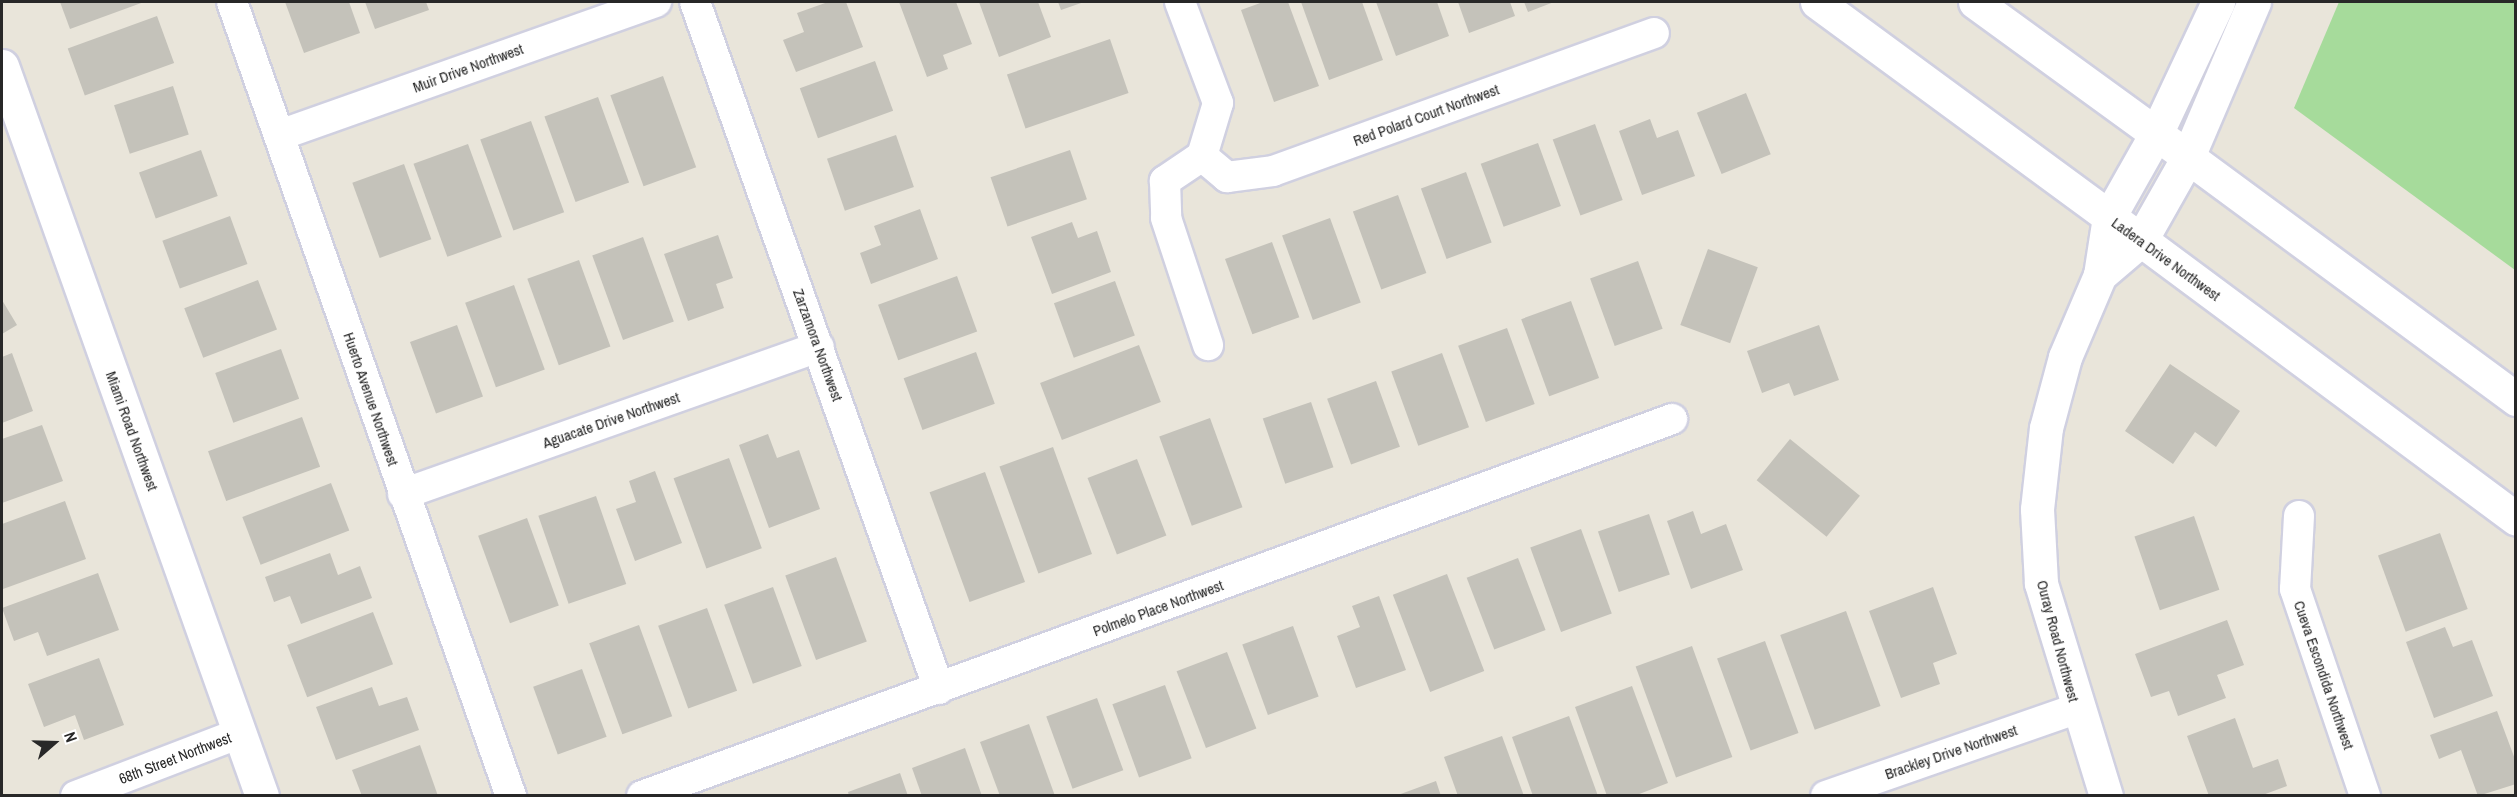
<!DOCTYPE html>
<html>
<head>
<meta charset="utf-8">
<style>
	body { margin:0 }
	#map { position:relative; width:2517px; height:797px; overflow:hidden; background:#e9e5da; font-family:"Archivo Narrow",sans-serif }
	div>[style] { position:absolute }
	.green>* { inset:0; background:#a6db9b }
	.building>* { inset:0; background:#c4c2ba; transform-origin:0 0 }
	.roads { filter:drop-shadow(2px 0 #d0d0e0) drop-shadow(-2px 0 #d0d0e0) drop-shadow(0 2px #d0d0e0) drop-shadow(0 -2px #d0d0e0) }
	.minor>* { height:30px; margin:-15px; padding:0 15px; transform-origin:15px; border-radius:15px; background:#fff }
	.tertiary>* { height:33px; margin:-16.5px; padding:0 16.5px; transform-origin:16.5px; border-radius:16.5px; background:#fff }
	.secondary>* { height:33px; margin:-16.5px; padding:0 16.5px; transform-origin:16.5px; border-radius:16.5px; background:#fff }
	span { translate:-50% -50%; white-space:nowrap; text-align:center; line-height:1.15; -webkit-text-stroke:5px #fff; paint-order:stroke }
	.street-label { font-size:15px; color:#282828 }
	.frame { position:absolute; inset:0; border:3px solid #282828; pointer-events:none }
	.north { position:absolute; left:24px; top:713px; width:60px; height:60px; -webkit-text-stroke:4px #fff; paint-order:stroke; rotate:70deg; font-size:16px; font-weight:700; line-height:24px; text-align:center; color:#282828 }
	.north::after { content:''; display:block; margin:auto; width:21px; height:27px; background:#282828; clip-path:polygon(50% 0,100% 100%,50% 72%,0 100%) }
</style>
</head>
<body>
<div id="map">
	<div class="green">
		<div style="clip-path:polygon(2339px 2px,2515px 2px,2515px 270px,2294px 108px)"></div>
	</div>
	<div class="building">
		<div style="clip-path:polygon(60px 2px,144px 2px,70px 29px)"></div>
		<div style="clip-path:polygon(285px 2px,349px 2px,360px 33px,304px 53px)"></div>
		<div style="clip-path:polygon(365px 2px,426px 2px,429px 10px,375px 29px)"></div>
		<div style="clip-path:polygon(828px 2px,846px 2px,863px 47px,796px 72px,783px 40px,804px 32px,797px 13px)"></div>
		<div style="clip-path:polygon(899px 2px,956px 2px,972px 44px,943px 55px,948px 69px,927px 77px)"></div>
		<div style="clip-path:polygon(979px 2px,1038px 2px,1051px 37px,999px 57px)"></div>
		<div style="clip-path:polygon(1058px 2px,1084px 2px,1061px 10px)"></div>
		<div style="clip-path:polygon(1263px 2px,1288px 2px,1319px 86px,1274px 102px,1241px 10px)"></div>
		<div style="clip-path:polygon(1301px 2px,1362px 2px,1383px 60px,1329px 80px)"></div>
		<div style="clip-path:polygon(1376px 2px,1437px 2px,1449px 36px,1396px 56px)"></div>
		<div style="clip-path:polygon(1458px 2px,1510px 2px,1515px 16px,1469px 33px)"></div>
		<div style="clip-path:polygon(1524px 2px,1554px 2px,1528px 12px)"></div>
		<div style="left:157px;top:16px;width:50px;height:95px;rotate:70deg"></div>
		<div style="left:1110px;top:39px;width:57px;height:109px;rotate:71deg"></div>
		<div style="left:875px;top:61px;width:53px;height:80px;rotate:70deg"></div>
		<div style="left:663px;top:76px;width:97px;height:56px;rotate:70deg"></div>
		<div style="left:173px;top:86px;width:51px;height:62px;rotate:72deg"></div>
		<div style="left:1746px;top:93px;width:66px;height:53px;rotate:68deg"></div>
		<div style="left:598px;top:97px;width:91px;height:57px;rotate:70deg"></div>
		<div style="clip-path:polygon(1650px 119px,1657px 138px,1678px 130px,1695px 176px,1642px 195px,1619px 131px)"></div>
		<div style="left:531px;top:121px;width:97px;height:54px;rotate:70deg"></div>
		<div style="left:1595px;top:124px;width:81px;height:45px;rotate:70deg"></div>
		<div style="left:896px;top:135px;width:55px;height:73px;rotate:71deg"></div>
		<div style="left:1538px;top:143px;width:67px;height:61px;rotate:70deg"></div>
		<div style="left:468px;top:144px;width:99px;height:58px;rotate:70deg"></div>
		<div style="left:201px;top:150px;width:49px;height:66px;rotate:70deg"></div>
		<div style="left:1070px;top:150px;width:52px;height:84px;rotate:71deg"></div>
		<div style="left:404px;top:164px;width:80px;height:55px;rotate:70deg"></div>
		<div style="left:1466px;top:172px;width:75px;height:48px;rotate:70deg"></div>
		<div style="left:1398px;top:195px;width:83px;height:48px;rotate:70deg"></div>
		<div style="clip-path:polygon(920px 209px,938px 259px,871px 284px,860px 253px,881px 245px,874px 226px)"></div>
		<div style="left:230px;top:216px;width:51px;height:72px;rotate:70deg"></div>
		<div style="left:1330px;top:218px;width:90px;height:51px;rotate:70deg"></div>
		<div style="clip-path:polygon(1072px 222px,1078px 238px,1097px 231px,1111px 272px,1052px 294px,1031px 237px)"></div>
		<div style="clip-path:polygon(718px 235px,733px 278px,716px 284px,724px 308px,688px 321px,664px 254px)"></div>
		<div style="left:643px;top:237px;width:90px;height:54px;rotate:70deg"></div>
		<div style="left:1272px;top:242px;width:80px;height:50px;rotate:70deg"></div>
		<div style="left:1708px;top:249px;width:53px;height:81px;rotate:20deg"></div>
		<div style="left:579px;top:260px;width:92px;height:55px;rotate:70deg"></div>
		<div style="left:1638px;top:261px;width:72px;height:51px;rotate:70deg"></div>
		<div style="left:957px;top:276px;width:59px;height:84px;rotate:70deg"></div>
		<div style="left:258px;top:280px;width:53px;height:79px;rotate:69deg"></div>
		<div style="left:1115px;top:281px;width:58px;height:65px;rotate:70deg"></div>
		<div style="left:514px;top:285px;width:90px;height:52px;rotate:70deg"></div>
		<div style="clip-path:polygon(2px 300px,17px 325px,2px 334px)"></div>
		<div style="left:1571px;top:301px;width:82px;height:53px;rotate:70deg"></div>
		<div style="left:457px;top:325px;width:76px;height:50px;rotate:70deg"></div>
		<div style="clip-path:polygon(1819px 325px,1839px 380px,1794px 396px,1789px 383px,1762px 393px,1747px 351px)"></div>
		<div style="left:1507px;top:328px;width:81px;height:52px;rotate:70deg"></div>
		<div style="left:1139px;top:345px;width:61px;height:106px;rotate:69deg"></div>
		<div style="left:281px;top:349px;width:53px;height:70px;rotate:70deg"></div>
		<div style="left:976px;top:352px;width:55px;height:77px;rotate:70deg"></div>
		<div style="clip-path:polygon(12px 353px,33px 411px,2px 423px,2px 357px)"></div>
		<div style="left:1442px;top:353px;width:79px;height:54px;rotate:70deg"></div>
		<div style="clip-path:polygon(2170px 364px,2240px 411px,2216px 447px,2195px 432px,2173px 464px,2125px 431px)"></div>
		<div style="left:1376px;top:381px;width:70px;height:52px;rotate:70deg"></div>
		<div style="left:1311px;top:402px;width:69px;height:51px;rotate:71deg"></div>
		<div style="left:302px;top:417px;width:53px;height:100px;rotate:70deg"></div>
		<div style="left:1210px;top:418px;width:95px;height:54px;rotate:70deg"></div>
		<div style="clip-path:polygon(42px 425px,63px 481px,2px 503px,2px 439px)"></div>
		<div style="clip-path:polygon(768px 434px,777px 458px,799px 450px,820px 509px,769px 528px,739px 445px)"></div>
		<div style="left:1790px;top:439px;width:90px;height:53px;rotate:39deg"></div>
		<div style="left:1053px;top:447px;width:114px;height:57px;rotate:70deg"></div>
		<div style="left:729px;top:458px;width:96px;height:59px;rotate:70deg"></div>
		<div style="left:1137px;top:459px;width:82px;height:53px;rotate:69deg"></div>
		<div style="clip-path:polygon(655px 471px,682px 543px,635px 561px,616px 509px,636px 502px,629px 481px)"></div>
		<div style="left:985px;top:472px;width:117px;height:59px;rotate:70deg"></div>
		<div style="left:331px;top:483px;width:51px;height:95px;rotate:69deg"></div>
		<div style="left:596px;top:496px;width:93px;height:61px;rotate:71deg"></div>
		<div style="clip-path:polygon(65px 501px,86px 559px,3px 589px,2px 524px)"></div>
		<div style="clip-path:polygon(1693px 511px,1701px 534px,1726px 524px,1743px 570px,1691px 589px,1667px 521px)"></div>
		<div style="left:1649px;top:514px;width:64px;height:54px;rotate:71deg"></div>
		<div style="left:2194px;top:516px;width:78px;height:63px;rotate:71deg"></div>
		<div style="left:527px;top:518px;width:93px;height:52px;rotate:70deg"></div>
		<div style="left:1581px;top:529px;width:90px;height:54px;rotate:70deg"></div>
		<div style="left:2440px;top:533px;width:81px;height:66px;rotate:70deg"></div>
		<div style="clip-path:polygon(330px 553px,338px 575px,360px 566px,372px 598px,301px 624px,290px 596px,274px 602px,265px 577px)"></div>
		<div style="left:836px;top:557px;width:90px;height:54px;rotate:70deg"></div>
		<div style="left:1518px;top:558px;width:77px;height:55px;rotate:69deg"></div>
		<div style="clip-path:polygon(98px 573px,119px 630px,47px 656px,38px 632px,14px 641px,2px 608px)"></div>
		<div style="left:1447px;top:574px;width:104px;height:58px;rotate:69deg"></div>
		<div style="left:773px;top:587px;width:84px;height:52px;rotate:70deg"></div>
		<div style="clip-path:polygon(1933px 587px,1957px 654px,1933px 663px,1940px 684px,1901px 698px,1869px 611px)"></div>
		<div style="clip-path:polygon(1379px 596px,1406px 670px,1356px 688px,1337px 636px,1360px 627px,1352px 606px)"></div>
		<div style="left:707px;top:608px;width:88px;height:52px;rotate:70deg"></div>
		<div style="left:1846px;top:611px;width:101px;height:70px;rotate:70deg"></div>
		<div style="left:373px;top:612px;width:56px;height:92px;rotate:69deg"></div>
		<div style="clip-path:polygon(2227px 620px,2244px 665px,2217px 675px,2226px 698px,2178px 716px,2169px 691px,2151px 697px,2135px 654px)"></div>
		<div style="left:639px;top:625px;width:97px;height:53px;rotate:70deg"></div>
		<div style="left:1293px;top:626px;width:75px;height:54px;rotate:70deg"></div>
		<div style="clip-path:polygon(2445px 627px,2453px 647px,2472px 640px,2493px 696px,2434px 718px,2406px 642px)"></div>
		<div style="left:1765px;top:641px;width:98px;height:51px;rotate:70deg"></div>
		<div style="left:1692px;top:646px;width:118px;height:60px;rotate:70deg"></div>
		<div style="left:1227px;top:652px;width:82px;height:54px;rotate:69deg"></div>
		<div style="clip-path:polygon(99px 658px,124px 725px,84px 740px,75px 715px,44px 727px,28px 684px)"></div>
		<div style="left:582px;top:669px;width:72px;height:52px;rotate:70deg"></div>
		<div style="left:1165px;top:685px;width:78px;height:56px;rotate:70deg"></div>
		<div style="clip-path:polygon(1632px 686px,1668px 783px,1634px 796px,1607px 796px,1575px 707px)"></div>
		<div style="clip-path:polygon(372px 687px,379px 706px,407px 697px,419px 730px,336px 760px,316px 707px)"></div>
		<div style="left:1097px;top:698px;width:77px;height:54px;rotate:70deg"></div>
		<div style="clip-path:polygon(2497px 711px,2516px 762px,2516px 784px,2478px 796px,2461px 750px,2439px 759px,2430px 735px)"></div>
		<div style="clip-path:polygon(1569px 716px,1598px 796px,1533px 796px,1512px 737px)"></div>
		<div style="clip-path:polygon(2235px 718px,2253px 768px,2278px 759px,2287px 786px,2260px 796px,2209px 796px,2187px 736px)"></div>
		<div style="clip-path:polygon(1029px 724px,1055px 796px,1000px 796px,980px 742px)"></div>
		<div style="clip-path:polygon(1502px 736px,1524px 796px,1458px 796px,1444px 757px)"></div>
		<div style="clip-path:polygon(420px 745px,438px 796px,362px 796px,352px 770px)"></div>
		<div style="clip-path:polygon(965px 748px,982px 796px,922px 796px,912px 768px)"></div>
		<div style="clip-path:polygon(900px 773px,908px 796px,849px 796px,848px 792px)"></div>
		<div style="clip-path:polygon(1436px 781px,1441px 796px,1398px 796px,1398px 795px)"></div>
	</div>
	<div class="roads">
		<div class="minor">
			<div style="left:232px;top:2px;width:842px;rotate:70.64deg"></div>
			<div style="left:695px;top:2px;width:729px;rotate:70.45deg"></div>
			<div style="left:1180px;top:2px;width:108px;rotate:69.4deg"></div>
			<div style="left:1218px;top:103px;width:55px;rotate:106.8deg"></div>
			<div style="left:1202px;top:156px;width:45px;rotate:146deg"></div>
			<div style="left:1165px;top:181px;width:37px;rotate:88deg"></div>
			<div style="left:1166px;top:218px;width:134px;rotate:71.7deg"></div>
			<div style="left:280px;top:135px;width:399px;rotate:-19.5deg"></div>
			<div style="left:1202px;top:156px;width:33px;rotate:40deg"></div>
			<div style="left:1227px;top:177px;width:46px;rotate:-7.4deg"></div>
			<div style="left:1273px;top:171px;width:405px;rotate:-19.9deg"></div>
			<div style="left:403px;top:494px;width:441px;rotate:-19.5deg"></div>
			<div style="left:2299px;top:516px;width:73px;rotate:93.1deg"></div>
			<div style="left:2295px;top:589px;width:219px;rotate:71.3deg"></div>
			<div style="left:76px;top:796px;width:176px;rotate:-21deg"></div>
			<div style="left:642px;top:796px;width:1097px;rotate:-20.1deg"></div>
			<div style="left:1826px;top:796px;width:265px;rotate:-19.2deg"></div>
		</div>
		<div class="tertiary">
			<div style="left:2254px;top:2px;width:168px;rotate:113.1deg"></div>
			<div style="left:2188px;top:157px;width:408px;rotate:36.4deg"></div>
			<div style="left:2px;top:66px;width:775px;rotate:70.4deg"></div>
			<div style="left:2156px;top:134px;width:146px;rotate:-64.8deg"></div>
			<div style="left:2141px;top:240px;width:467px;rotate:36.6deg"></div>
		</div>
		<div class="secondary">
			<div style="left:1817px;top:2px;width:385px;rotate:36.3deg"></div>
			<div style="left:1975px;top:2px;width:263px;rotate:36deg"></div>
			<div style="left:2188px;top:157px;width:95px;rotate:119.5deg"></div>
			<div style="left:2141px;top:240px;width:54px;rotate:139.5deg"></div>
			<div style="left:2106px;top:796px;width:223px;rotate:-107deg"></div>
			<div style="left:2041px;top:583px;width:74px;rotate:-93.1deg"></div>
			<div style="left:2037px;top:509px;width:81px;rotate:-83.7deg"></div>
			<div style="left:2046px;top:428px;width:73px;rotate:-75deg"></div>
			<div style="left:2065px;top:357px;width:89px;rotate:-66.9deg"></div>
			<div style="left:2100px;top:275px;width:59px;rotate:-81.2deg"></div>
			<div style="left:2109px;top:217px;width:95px;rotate:-60.5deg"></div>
		</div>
	</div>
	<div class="street-label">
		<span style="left:468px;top:68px;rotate:-20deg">Muir Drive Northwest</span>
		<span style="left:1426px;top:115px;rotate:-20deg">Red Polard Court Northwest</span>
		<span style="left:2166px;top:259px;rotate:36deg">Ladera Drive Northwest</span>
		<span style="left:818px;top:345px;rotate:70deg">Zarzamora Northwest</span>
		<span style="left:371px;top:399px;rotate:71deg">Huerto Avenue Northwest</span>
		<span style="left:611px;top:420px;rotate:-19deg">Aguacate Drive Northwest</span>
		<span style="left:132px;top:431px;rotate:70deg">Miami Road Northwest</span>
		<span style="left:1158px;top:608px;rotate:-20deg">Polmelo Place Northwest</span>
		<span style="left:2058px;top:641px;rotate:75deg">Ouray Road Northwest</span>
		<span style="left:2324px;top:675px;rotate:71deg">Cueva Escondida Northwest</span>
		<span style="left:1951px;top:752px;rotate:-19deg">Brackley Drive Northwest</span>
		<span style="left:175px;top:758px;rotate:-21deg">68th Street Northwest</span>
	</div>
	<div class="frame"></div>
	<div class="north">N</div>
</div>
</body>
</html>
